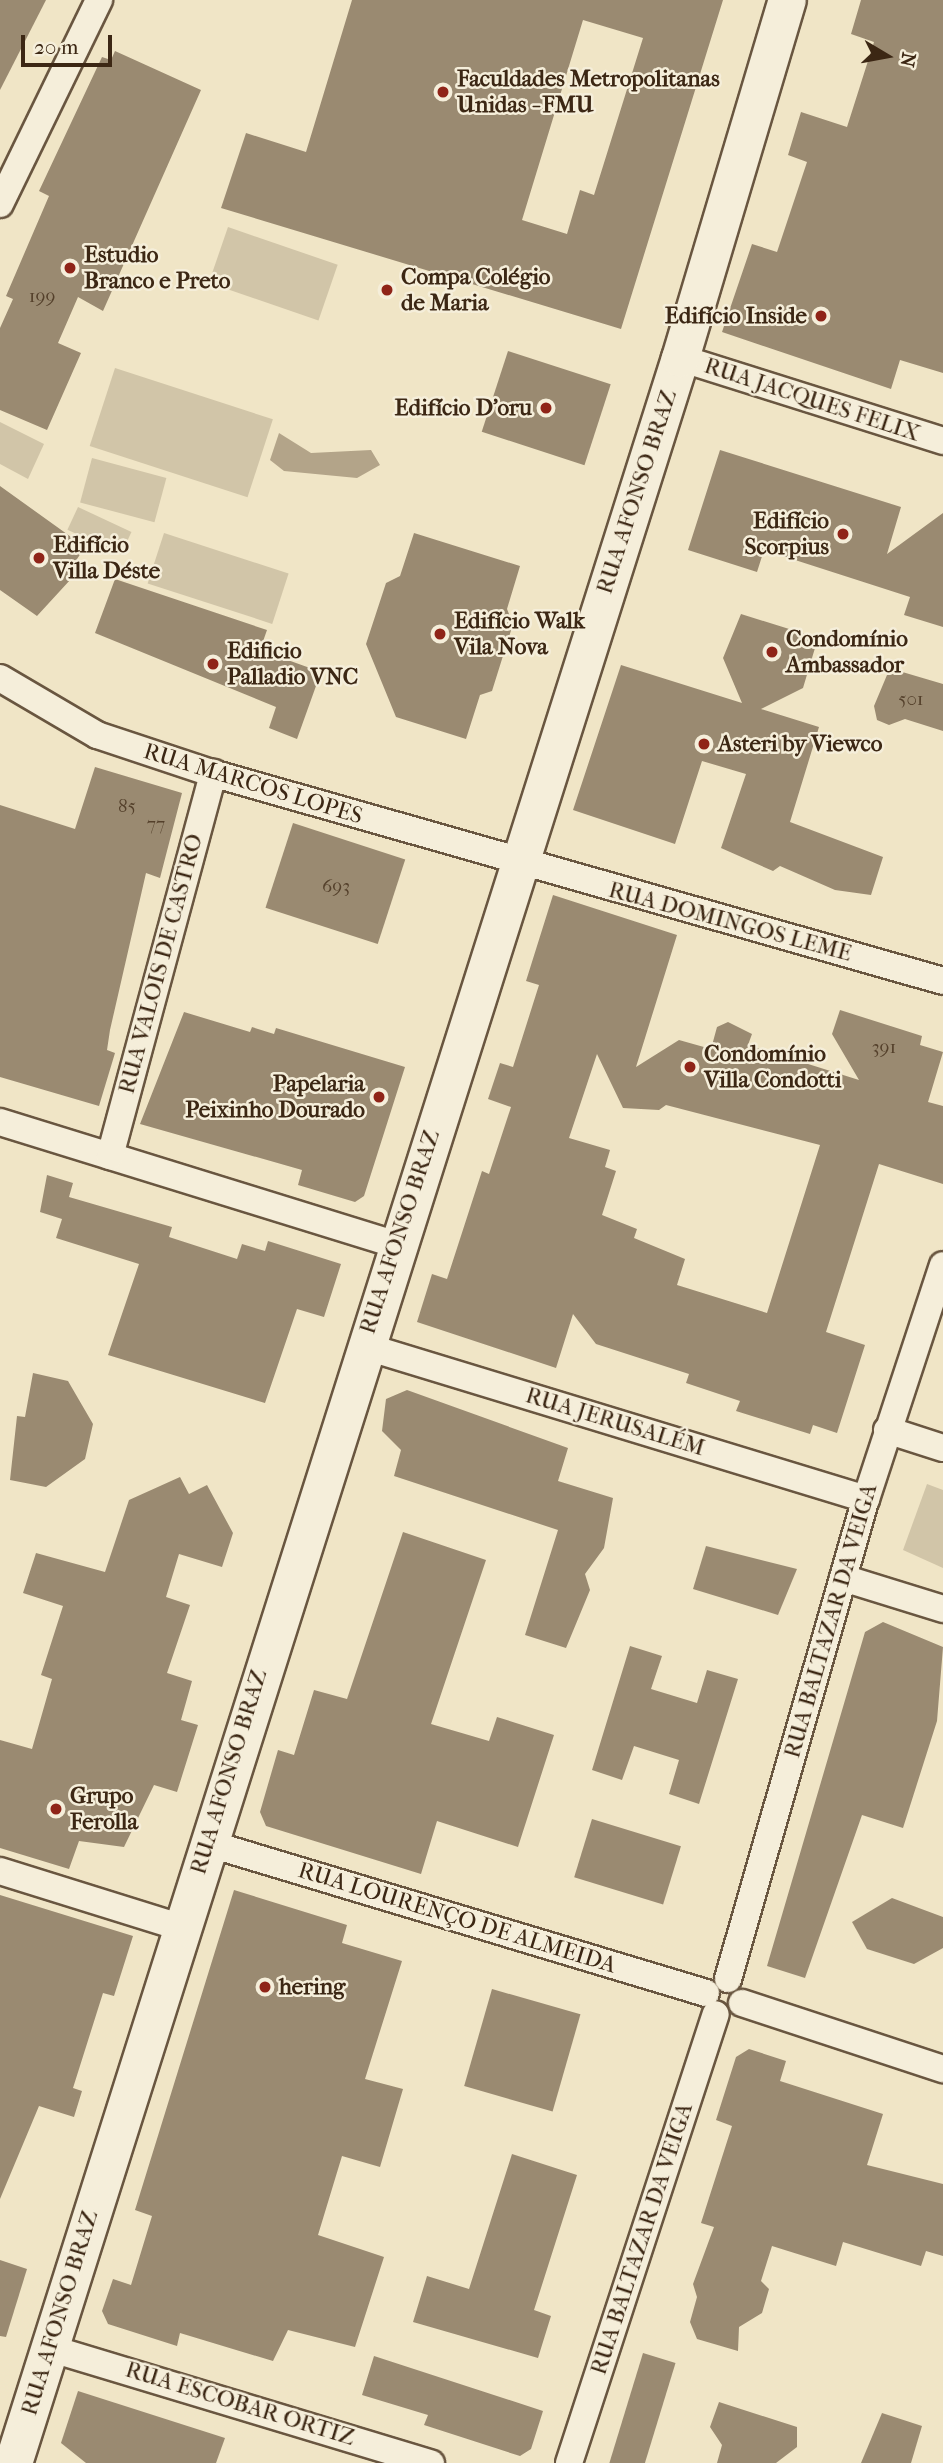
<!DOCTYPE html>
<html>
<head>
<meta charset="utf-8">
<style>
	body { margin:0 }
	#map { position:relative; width:943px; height:2463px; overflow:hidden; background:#f0e5c6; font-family:"IM FELL French Canon",serif }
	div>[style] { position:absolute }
	.green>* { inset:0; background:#d1c5a8; transform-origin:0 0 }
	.water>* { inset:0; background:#b3a489 }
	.building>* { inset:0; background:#9a8a71; transform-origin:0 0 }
	.roads { filter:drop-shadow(2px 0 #695640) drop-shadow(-2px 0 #695640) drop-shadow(0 2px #695640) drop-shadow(0 -2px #695640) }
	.street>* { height:26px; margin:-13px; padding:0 13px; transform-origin:13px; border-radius:13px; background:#f5eeda }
	.secondary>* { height:37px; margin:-18.5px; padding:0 18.5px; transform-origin:18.5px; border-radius:18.5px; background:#f5eeda }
	.dots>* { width:19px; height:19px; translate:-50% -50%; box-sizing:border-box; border:4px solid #f5eeda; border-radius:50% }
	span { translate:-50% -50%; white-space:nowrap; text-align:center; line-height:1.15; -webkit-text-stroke:5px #f5eeda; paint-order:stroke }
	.number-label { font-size:19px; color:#54402b }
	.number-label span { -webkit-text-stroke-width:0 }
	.poi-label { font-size:23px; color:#3c2714; font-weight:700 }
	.left { translate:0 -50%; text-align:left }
	.right { translate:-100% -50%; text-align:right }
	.street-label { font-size:23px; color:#3c2714 }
	.north { position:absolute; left:852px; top:21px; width:70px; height:70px; -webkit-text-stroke:5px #f5eeda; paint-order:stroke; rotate:100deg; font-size:19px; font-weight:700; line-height:28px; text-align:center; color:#3c2714 }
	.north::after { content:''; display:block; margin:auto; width:24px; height:32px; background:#3c2714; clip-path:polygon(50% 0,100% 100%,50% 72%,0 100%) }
	.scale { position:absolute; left:21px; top:35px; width:91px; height:32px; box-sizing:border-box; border:4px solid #3c2714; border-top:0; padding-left:9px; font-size:21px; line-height:24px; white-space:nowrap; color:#3c2714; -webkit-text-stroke:5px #f5eeda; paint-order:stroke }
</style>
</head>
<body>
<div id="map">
	<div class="green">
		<div style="left:228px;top:227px;width:116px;height:59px;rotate:19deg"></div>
		<div style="left:115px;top:368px;width:166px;height:82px;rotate:18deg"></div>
		<div style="clip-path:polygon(0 422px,44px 444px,28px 479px,0 464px)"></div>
		<div style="left:92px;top:458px;width:77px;height:46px;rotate:15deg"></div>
		<div style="left:78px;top:507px;width:59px;height:25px;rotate:25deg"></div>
		<div style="left:164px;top:533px;width:131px;height:53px;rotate:18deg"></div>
		<div style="clip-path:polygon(927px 1484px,943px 1490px,943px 1568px,903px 1550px)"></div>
	</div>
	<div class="water">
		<div style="clip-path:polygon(279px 433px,311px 453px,371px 450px,380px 465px,357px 478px,284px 471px,270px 460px)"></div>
	</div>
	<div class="building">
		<div style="clip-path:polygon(0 0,46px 0,0 90px)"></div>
		<div style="clip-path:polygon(evenodd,352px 0,723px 0,621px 329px,221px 208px,246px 133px,306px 152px,352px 0,583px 20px,643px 38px,594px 195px,580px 190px,567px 234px,522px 220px,583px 20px)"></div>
		<div style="clip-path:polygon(861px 0,943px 0,943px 373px,900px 360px,891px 389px,722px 332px,752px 244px,777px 252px,807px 162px,788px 155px,801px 112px,847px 127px,874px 42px,851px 34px)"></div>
		<div style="clip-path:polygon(115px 51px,201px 90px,103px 311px,78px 297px,58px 343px,81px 353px,47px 430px,0 410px,0 328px,13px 299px,6px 296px,49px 196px,39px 191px,102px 57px,111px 60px)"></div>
		<div style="left:508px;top:351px;width:108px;height:85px;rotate:18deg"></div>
		<div style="clip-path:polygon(720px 450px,901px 507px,887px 554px,943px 513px,943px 627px,904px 615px,910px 597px,764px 550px,757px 572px,688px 550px)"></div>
		<div style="clip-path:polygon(0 486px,85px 547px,73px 565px,82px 567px,37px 616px,0 590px)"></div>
		<div style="clip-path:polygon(414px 533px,520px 566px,507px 609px,513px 624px,492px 691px,480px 695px,466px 739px,396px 717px,366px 644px,386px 583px,400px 576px)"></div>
		<div style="clip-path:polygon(115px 579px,267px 630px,260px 650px,321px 672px,297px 739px,269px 728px,276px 707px,95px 633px)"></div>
		<div style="clip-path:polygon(741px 614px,818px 638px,803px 688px,761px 709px,819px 727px,790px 822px,883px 857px,871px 895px,835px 890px,780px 866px,773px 871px,721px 848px,746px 774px,702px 761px,675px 844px,573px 810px,621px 665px,742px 703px,723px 658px)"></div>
		<div style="clip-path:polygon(899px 671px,943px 684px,943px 731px,905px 719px,889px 725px,877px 720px,874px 706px,887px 675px)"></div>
		<div style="clip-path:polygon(95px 767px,182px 793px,160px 878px,146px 873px,110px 1030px,107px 1050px,115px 1053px,99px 1106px,0 1077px,0 805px,75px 829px)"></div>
		<div style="left:293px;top:823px;width:118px;height:89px;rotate:18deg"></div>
		<div style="clip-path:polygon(evenodd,553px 895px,677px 935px,636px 1067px,679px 1040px,711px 1049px,717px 1027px,728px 1022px,752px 1034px,748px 1045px,859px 1080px,832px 1034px,840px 1010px,922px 1036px,920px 1045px,943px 1052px,928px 1102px,943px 1106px,943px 1184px,879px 1164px,826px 1332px,865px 1345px,837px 1433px,813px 1425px,810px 1434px,736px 1411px,740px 1401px,686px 1383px,689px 1374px,596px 1344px,573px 1314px,556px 1368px,417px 1322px,432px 1274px,447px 1279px,482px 1171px,489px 1174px,511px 1107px,488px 1099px,500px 1063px,513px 1067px,539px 985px,526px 981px,553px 895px,597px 1054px,623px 1108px,659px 1110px,666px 1105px,820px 1145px,767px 1313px,677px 1285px,685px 1259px,634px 1238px,637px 1229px,602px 1215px,616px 1171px,605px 1167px,610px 1150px,569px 1138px,597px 1054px)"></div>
		<div style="clip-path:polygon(184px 1012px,250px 1032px,252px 1027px,274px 1034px,276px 1028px,405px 1067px,364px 1196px,355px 1202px,298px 1185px,302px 1170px,140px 1124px)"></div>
		<div style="clip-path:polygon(47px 1175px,73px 1183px,69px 1197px,172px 1227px,169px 1237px,237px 1259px,242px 1244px,265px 1251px,268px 1241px,341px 1264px,324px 1317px,297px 1309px,265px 1403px,108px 1355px,139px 1264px,56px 1238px,62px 1219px,40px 1212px)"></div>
		<div style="clip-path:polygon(33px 1373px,68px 1381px,93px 1424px,85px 1459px,46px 1487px,10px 1480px,17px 1416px,25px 1417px)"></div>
		<div style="clip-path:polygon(407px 1390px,568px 1448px,558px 1481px,613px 1498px,604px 1548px,585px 1574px,590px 1590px,566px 1648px,525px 1635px,558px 1530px,394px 1476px,401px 1450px,382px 1431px,386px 1399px)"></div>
		<div style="clip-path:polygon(180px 1477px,189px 1494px,207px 1485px,233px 1533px,222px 1567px,179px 1554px,166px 1597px,190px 1605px,167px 1673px,192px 1681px,181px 1720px,198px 1725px,177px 1792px,154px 1785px,124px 1847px,79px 1841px,69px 1869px,0 1848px,0 1740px,32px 1749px,52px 1679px,41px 1675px,63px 1606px,23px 1593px,36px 1553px,105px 1572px,129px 1500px)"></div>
		<div style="clip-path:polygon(403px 1532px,486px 1560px,431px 1724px,489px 1741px,497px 1717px,554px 1735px,518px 1847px,437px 1821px,421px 1874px,266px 1826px,260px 1812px,278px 1750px,294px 1755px,314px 1690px,347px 1699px)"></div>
		<div style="clip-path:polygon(706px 1546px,797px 1569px,778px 1615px,693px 1589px)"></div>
		<div style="clip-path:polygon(883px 1622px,943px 1647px,937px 1721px,903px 1828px,862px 1815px,805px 1978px,767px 1966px,865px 1632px)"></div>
		<div style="clip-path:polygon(630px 1646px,662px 1656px,651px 1689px,697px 1703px,707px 1670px,738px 1679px,699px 1804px,669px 1794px,679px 1760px,634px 1746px,622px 1780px,592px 1770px)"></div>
		<div style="left:592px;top:1819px;width:93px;height:61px;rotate:17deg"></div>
		<div style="clip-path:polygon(234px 1890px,347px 1925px,342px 1943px,402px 1961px,365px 2079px,403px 2089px,380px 2167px,342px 2156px,318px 2235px,384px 2257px,355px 2347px,288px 2330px,273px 2361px,180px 2333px,177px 2346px,108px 2324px,102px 2311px,113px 2279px,131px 2285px,152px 2216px,135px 2210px)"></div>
		<div style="clip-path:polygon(0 1895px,133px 1936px,114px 1996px,103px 1993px,73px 2088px,82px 2091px,74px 2117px,39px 2106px,0 2199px)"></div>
		<div style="clip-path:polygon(892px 1898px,943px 1917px,943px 1948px,914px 1964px,867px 1949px,852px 1922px)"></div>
		<div style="left:492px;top:1989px;width:92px;height:101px;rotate:16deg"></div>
		<div style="clip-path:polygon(749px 2049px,786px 2061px,780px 2081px,883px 2114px,867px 2165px,943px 2184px,943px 2256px,926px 2251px,921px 2266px,843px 2242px,836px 2266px,772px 2246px,761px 2281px,769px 2289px,762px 2313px,739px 2327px,738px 2351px,697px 2339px,690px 2322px,697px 2297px,693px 2284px,714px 2227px,701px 2223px,732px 2126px,716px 2120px,736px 2057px)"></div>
		<div style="clip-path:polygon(512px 2154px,577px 2175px,534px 2310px,551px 2316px,538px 2358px,413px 2322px,427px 2276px,469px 2289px)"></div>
		<div style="clip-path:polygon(0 2260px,27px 2269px,6px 2337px,0 2336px)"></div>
		<div style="left:643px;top:2353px;width:34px;height:115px;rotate:17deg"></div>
		<div style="clip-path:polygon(374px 2356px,543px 2411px,531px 2449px,520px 2456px,424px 2425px,428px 2415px,362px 2395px)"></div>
		<div style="clip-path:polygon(78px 2391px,225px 2438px,216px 2463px,86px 2463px,61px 2443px)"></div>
		<div style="clip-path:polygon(719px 2402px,797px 2427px,797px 2447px,776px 2463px,717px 2463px,722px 2445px,710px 2427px)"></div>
		<div style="clip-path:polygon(882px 2413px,922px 2426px,911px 2463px,861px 2463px)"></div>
	</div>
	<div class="roads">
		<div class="street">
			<div style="left:0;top:204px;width:227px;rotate:-64.1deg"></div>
			<div style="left:680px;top:358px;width:276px;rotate:17.5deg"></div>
			<div style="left:0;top:678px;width:113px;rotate:30.4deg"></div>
			<div style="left:97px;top:735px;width:117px;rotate:18.4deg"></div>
			<div style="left:208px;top:772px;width:764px;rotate:15.87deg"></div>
			<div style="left:0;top:1122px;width:416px;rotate:17.2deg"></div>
			<div style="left:110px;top:1156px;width:397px;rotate:-74.9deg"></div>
			<div style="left:364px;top:1346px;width:525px;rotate:16.95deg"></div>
			<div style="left:887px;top:1430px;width:59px;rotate:17.8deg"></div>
			<div style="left:843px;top:1578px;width:105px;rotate:17.2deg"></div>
			<div style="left:207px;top:1843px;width:521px;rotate:16.73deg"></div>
			<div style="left:0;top:1871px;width:189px;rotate:17.3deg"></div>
			<div style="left:728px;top:1979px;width:499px;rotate:-74deg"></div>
			<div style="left:866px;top:1499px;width:246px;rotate:-71.8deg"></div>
			<div style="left:742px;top:2003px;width:212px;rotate:18.2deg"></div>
			<div style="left:49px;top:2348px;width:399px;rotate:16.8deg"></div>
			<div style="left:569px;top:2463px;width:472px;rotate:-71.9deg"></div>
		</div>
		<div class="secondary">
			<div style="left:13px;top:2463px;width:2208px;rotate:-72.42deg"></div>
			<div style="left:680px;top:358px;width:374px;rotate:-73.4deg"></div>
		</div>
	</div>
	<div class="dots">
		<div style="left:443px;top:92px;background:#8f2418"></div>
		<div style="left:70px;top:268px;background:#8f2418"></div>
		<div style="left:387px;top:290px;background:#8f2418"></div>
		<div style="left:821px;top:316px;background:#8f2418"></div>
		<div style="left:546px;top:408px;background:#8f2418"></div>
		<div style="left:843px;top:534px;background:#8f2418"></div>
		<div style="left:39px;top:558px;background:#8f2418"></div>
		<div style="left:440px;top:634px;background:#8f2418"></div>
		<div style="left:772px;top:652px;background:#8f2418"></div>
		<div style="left:213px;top:664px;background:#8f2418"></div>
		<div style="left:704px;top:744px;background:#8f2418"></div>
		<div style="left:690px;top:1067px;background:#8f2418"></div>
		<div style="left:379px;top:1097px;background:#8f2418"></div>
		<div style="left:56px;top:1809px;background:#8f2418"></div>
		<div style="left:265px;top:1987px;background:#8f2418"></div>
	</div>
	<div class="number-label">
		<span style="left:42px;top:297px">199</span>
		<span style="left:911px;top:700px">501</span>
		<span style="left:127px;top:807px">85</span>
		<span style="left:156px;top:825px">77</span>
		<span style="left:336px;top:887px">693</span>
		<span style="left:884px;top:1048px">391</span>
	</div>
	<div class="poi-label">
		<span class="left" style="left:457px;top:92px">Faculdades Metropolitanas<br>Unidas - FMU</span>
		<span class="left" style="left:84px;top:268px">Estudio<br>Branco e Preto</span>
		<span class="left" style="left:401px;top:290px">Compa Colégio<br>de Maria</span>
		<span class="right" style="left:807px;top:316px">Edifício Inside</span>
		<span class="right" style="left:532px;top:408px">Edifício D'oru</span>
		<span class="right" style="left:829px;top:534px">Edifício<br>Scorpius</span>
		<span class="left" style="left:53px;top:558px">Edifício<br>Villa Déste</span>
		<span class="left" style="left:454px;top:634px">Edifício Walk<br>Vila Nova</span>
		<span class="left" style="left:786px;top:652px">Condomínio<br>Ambassador</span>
		<span class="left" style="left:227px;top:664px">Edificio<br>Palladio VNC</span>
		<span class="left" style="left:718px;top:744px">Asteri by Viewco</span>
		<span class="left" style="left:704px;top:1067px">Condomínio<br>Villa Condotti</span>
		<span class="right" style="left:365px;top:1097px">Papelaria<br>Peixinho Dourado</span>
		<span class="left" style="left:70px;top:1809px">Grupo<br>Ferolla</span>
		<span class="left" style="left:279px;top:1987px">hering</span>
	</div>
	<div class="street-label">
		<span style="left:812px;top:400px;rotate:18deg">RUA JACQUES FELIX</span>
		<span style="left:637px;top:492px;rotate:-72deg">RUA AFONSO BRAZ</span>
		<span style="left:253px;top:784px;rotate:17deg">RUA MARCOS LOPES</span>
		<span style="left:730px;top:922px;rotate:15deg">RUA DOMINGOS LEME</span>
		<span style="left:161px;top:964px;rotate:-75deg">RUA VALOIS DE CASTRO</span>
		<span style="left:400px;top:1232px;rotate:-72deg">RUA AFONSO BRAZ</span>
		<span style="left:615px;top:1422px;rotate:17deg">RUA JERUSALÉM</span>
		<span style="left:831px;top:1621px;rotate:-74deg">RUA BALTAZAR DA VEIGA</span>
		<span style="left:229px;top:1772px;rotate:-73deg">RUA AFONSO BRAZ</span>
		<span style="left:457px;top:1918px;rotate:17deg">RUA LOURENÇO DE ALMEIDA</span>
		<span style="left:642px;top:2239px;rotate:-72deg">RUA BALTAZAR DA VEIGA</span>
		<span style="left:60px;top:2313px;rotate:-73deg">RUA AFONSO BRAZ</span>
		<span style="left:240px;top:2404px;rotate:17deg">RUA ESCOBAR ORTIZ</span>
	</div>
	<div class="north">N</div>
	<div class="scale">20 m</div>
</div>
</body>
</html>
